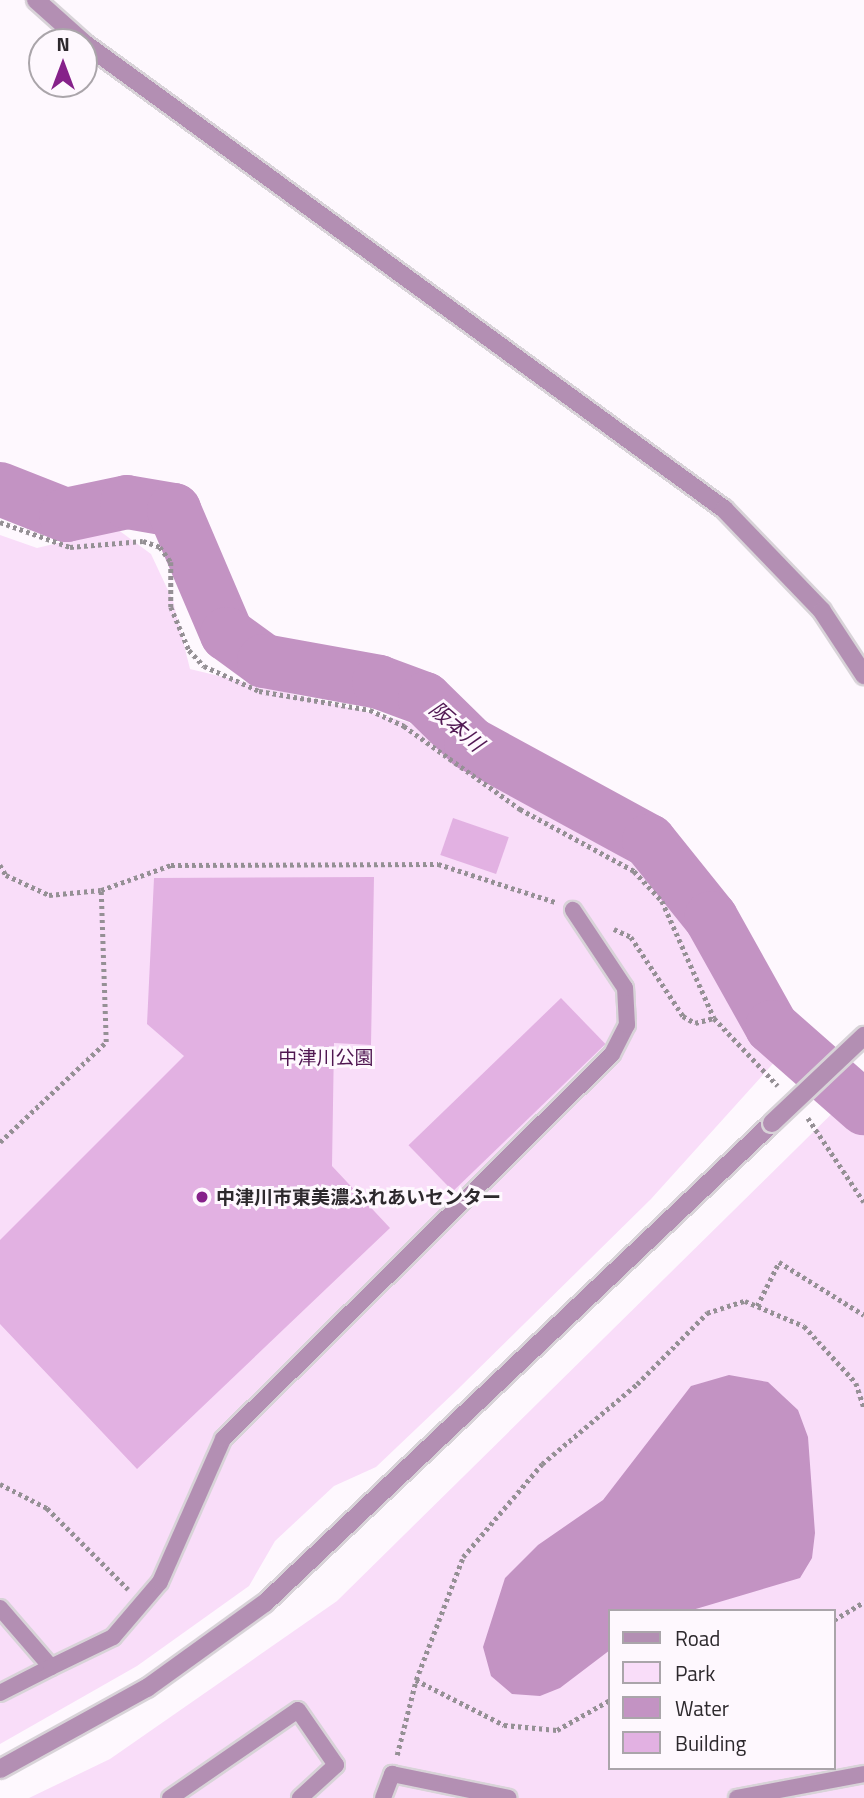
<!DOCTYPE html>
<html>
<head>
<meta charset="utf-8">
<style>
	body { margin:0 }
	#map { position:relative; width:864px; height:1798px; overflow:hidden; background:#fef8fe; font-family:"Titillium Web","Noto Sans JP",sans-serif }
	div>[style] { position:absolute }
	.green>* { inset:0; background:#f9ddf9 }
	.water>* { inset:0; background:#c393c3 }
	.river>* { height:54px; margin:-27px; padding:0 27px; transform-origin:27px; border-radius:27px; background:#c393c3 }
	.building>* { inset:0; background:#e2b1e2; transform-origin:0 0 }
	.path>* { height:4.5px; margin-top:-2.25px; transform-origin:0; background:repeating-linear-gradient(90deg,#959095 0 3.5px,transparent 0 7px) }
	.roads { filter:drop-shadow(2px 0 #d8d3d8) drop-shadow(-2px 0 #d8d3d8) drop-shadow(0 2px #d8d3d8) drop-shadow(0 -2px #d8d3d8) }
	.service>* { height:16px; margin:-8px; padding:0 8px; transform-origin:8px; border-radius:8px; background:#b38fb3 }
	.tertiary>* { height:18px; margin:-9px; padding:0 9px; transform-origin:9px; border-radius:9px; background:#b38fb3 }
	.bridges { filter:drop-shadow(2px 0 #d8d3d8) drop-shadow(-2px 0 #d8d3d8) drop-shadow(0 2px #d8d3d8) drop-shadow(0 -2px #d8d3d8) }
	.tertiary-bridge>* { height:18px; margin:-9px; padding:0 9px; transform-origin:9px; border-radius:9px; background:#b38fb3 }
	.dots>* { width:19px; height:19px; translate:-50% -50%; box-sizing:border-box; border:4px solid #fef8fe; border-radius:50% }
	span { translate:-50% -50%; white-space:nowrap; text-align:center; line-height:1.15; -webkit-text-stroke:6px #fef8fe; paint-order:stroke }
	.park-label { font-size:19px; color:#4f1651 }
	.poi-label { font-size:19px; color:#2d292d; font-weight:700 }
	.left { translate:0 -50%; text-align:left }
	.water-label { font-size:21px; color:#511853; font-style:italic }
	.legend { position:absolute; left:608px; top:1609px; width:228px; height:161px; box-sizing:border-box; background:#fef8fe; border:2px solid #aaa5aa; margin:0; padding:9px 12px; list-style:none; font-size:21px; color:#2d292d }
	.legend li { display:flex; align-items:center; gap:14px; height:35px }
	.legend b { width:35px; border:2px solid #aaa5aa }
	.north { position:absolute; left:28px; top:28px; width:70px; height:70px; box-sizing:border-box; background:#fef8fe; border:2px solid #aaa5aa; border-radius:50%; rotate:0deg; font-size:19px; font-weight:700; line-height:28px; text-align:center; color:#2d292d }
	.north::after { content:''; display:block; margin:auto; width:24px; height:32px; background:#86218a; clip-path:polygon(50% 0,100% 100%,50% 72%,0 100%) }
</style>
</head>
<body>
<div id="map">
	<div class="green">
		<div style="clip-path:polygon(117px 529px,151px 554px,173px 601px,190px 669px,408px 722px,660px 881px,779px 1057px,651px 1199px,458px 1389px,376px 1467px,334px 1486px,275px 1541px,249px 1586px,137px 1666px,0 1744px,0 535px,37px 548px)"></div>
		<div style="clip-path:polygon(evenodd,864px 1082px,864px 1798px,29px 1798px,110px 1759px,337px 1601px,864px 1082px,610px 1611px,834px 1611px,834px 1768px,610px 1768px,610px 1611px)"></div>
	</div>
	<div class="water">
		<div style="clip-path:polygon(729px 1375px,768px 1382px,798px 1410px,808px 1437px,815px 1533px,812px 1558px,800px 1578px,689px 1611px,610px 1611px,610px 1650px,560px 1688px,540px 1696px,512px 1694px,491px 1676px,483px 1647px,505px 1578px,538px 1545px,603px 1500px,691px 1386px)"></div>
	</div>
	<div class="river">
		<div style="left:0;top:489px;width:71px;rotate:21.5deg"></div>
		<div style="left:66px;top:515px;width:62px;rotate:-12deg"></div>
		<div style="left:127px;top:502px;width:48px;rotate:9.7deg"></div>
		<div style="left:174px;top:510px;width:135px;rotate:66.9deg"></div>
		<div style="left:227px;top:634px;width:46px;rotate:36.1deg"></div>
		<div style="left:264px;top:661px;width:117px;rotate:10.3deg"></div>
		<div style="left:379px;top:682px;width:49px;rotate:20.3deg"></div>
		<div style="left:425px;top:699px;width:64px;rotate:44.4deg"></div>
		<div style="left:471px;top:744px;width:203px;rotate:28.6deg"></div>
		<div style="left:649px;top:841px;width:99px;rotate:51.2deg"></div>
		<div style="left:711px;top:918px;width:125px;rotate:60.8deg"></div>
		<div style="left:772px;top:1027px;width:123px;rotate:41.4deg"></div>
	</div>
	<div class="building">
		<div style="left:453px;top:818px;width:59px;height:39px;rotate:19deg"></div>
		<div style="clip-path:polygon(374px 877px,371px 1045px,334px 1043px,332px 1166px,390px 1228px,137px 1469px,0 1324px,0 1240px,184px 1056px,147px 1024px,154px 878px)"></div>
		<div style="left:561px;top:998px;width:64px;height:212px;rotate:46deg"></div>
	</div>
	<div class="path">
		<div style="left:0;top:522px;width:74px;rotate:19.7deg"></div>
		<div style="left:70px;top:547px;width:73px;rotate:-4.7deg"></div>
		<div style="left:143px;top:541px;width:18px;rotate:19deg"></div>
		<div style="left:160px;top:547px;width:19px;rotate:54deg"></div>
		<div style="left:171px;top:562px;width:45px;rotate:90deg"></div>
		<div style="left:171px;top:607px;width:47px;rotate:67.3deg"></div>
		<div style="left:189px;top:650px;width:22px;rotate:47deg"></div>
		<div style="left:204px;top:666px;width:60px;rotate:24.4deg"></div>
		<div style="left:259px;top:691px;width:113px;rotate:9.7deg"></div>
		<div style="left:370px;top:710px;width:38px;rotate:25deg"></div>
		<div style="left:404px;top:726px;width:143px;rotate:35.6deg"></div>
		<div style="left:520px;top:809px;width:130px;rotate:28.5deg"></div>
		<div style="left:634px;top:871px;width:41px;rotate:47deg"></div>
		<div style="left:662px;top:901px;width:128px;rotate:66deg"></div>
		<div style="left:0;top:865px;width:12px;rotate:59deg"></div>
		<div style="left:6px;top:875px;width:47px;rotate:24.9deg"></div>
		<div style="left:49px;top:895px;width:52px;rotate:-5.5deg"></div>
		<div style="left:101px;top:890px;width:74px;rotate:-19.7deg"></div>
		<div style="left:171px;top:865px;width:267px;rotate:-0.2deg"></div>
		<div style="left:438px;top:864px;width:123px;rotate:18deg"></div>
		<div style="left:614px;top:929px;width:19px;rotate:25deg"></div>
		<div style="left:631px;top:937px;width:95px;rotate:56.6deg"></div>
		<div style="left:683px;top:1016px;width:14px;rotate:30deg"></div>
		<div style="left:695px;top:1023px;width:20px;rotate:-15deg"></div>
		<div style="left:714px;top:1018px;width:93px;rotate:46.7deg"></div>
		<div style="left:808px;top:1118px;width:101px;rotate:56.3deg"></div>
		<div style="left:0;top:1142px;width:146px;rotate:-43.3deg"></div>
		<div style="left:106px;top:1042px;width:152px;rotate:-91.9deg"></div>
		<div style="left:757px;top:1306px;width:49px;rotate:-63.4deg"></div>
		<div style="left:779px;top:1262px;width:100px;rotate:31.9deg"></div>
		<div style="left:0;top:1484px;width:53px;rotate:27.1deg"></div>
		<div style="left:47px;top:1508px;width:115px;rotate:45deg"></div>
		<div style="left:834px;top:1620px;width:35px;rotate:-31deg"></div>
		<div style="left:416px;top:1680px;width:99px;rotate:27.1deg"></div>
		<div style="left:504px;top:1725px;width:53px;rotate:5.4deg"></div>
		<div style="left:557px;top:1730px;width:61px;rotate:-29.5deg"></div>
		<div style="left:397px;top:1755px;width:77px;rotate:-75.8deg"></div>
		<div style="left:416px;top:1680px;width:132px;rotate:-69.1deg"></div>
		<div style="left:463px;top:1557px;width:122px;rotate:-49.7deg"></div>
		<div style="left:542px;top:1464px;width:124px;rotate:-40.1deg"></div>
		<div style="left:637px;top:1384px;width:100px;rotate:-45.4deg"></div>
		<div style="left:707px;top:1313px;width:40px;rotate:-18deg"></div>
		<div style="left:745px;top:1301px;width:64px;rotate:23deg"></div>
		<div style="left:804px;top:1326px;width:77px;rotate:47.6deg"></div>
		<div style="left:856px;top:1383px;width:26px;rotate:72deg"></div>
	</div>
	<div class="roads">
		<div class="service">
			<div style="left:0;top:1608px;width:78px;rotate:49.2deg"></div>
			<div style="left:51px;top:1667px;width:57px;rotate:153deg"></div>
			<div style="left:51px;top:1667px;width:69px;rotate:-25.8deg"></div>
			<div style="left:113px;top:1637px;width:72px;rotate:-49.5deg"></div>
			<div style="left:160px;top:1582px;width:156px;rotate:-66.2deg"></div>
			<div style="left:223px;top:1439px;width:547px;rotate:-44.7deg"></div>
			<div style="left:612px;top:1054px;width:33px;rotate:-63deg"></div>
			<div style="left:627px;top:1025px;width:37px;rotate:-93deg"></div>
			<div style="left:625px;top:988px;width:94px;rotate:-123.7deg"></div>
			<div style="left:170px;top:1798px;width:155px;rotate:-34.5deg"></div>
			<div style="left:298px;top:1710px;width:67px;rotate:55.4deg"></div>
			<div style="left:336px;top:1765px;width:49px;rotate:137.5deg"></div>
			<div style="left:383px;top:1798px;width:26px;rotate:-69deg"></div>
			<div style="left:392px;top:1774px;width:119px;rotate:11.6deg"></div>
			<div style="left:737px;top:1798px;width:129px;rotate:-10.7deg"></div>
		</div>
		<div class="tertiary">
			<div style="left:36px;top:0;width:63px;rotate:41.8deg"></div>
			<div style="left:84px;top:43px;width:792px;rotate:36.06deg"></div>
			<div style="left:724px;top:509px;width:141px;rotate:46.1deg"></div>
			<div style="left:822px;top:611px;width:77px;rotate:56.7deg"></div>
			<div style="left:0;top:1769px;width:168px;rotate:-28.9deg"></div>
			<div style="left:147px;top:1688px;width:145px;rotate:-35.8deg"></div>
			<div style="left:265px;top:1603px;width:698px;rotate:-43.43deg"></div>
		</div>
	</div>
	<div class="bridges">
		<div class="tertiary-bridge">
			<div style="left:772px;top:1123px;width:127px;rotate:-43.4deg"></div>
		</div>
	</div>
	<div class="dots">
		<div style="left:202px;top:1197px;background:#86218a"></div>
	</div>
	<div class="park-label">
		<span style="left:326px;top:1057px">中津川公園</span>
	</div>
	<div class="poi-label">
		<span class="left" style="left:216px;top:1197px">中津川市東美濃ふれあいセンター</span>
	</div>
	<div class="water-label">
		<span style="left:457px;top:726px;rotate:41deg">阪本川</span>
	</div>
	<ul class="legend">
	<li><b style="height:9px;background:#b38fb3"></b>Road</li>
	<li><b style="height:19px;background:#f9ddf9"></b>Park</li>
	<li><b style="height:19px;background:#c393c3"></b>Water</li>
	<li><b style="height:19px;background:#e2b1e2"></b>Building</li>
	</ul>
	<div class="north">N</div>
</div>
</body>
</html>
